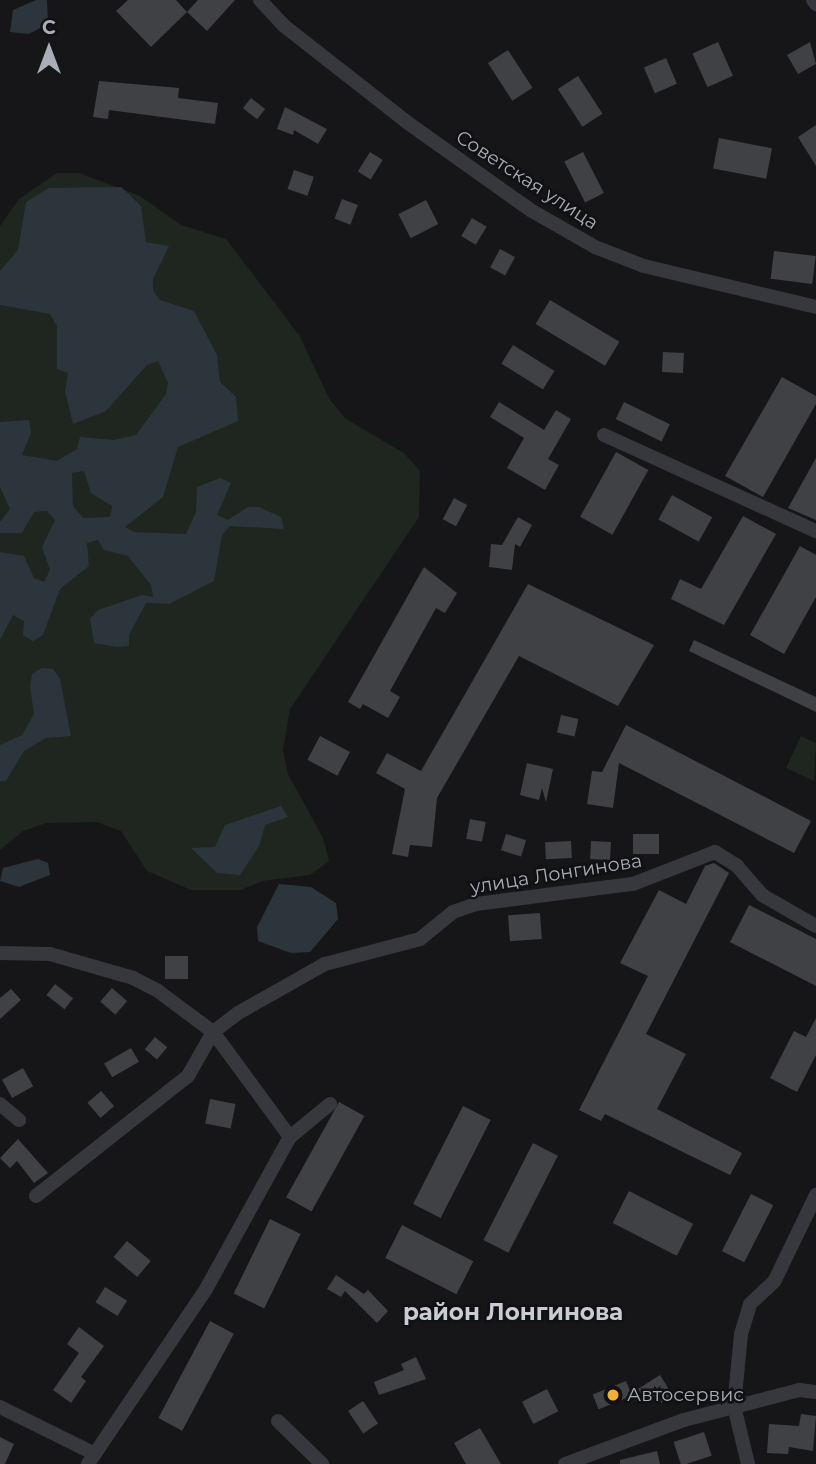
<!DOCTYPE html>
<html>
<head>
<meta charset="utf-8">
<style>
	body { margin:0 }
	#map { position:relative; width:816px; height:1464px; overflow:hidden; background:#161618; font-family:Montserrat,sans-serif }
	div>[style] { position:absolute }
	.green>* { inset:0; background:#1e261f }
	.water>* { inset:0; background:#2c353c }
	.building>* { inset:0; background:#404145; transform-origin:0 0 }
	.minor>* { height:14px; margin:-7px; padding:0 7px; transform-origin:7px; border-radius:7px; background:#37383d }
	.dots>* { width:19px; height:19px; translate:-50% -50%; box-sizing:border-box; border:4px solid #111113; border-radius:50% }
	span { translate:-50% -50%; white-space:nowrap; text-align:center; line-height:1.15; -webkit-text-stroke:5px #111113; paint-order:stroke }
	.street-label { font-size:19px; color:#a8adb8 }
	.poi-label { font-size:19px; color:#a8adb8 }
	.left { translate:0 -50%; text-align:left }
	.quarter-label { font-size:23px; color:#c9ccd4; font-weight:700 }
	.north { position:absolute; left:14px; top:14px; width:70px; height:70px; -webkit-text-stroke:5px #111113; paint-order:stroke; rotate:0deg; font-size:19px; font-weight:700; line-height:28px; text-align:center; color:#a8adb8 }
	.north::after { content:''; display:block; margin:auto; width:24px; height:32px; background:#a8adb8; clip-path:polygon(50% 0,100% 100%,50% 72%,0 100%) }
</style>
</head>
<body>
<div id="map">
	<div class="green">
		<div style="clip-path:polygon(57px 173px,79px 173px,140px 196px,181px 225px,226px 239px,299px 335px,330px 400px,346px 419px,404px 453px,420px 471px,419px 517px,290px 709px,283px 750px,288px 774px,323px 838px,329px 861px,310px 875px,262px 881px,241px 890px,191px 890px,147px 871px,121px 831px,96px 822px,46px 823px,23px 831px,0 850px,0 226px,19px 199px)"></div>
		<div style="clip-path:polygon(801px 736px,816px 743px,814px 781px,786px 768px)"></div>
	</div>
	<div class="water">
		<div style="clip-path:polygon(36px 0,47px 0,48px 24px,29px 34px,10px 32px,13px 10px)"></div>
		<div style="clip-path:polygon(evenodd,121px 187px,141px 206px,146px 242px,169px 246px,153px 279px,153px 291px,160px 300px,194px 311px,217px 355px,220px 382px,236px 397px,238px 421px,178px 447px,163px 497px,125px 527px,134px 532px,186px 534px,196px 512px,197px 487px,220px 478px,231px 483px,217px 515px,228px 520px,248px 507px,259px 507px,281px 517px,284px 529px,230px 526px,222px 535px,214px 581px,169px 604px,146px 603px,129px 635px,129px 646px,117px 647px,94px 643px,90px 619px,98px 610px,142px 595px,153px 597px,151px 585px,128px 556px,104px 550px,98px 540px,87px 543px,89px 566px,60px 589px,43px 635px,33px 641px,23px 635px,24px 621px,13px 615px,0 640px,0 552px,24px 556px,34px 578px,44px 582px,50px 570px,42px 547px,55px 520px,47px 511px,34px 512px,22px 533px,0 533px,0 522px,10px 509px,0 487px,0 422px,29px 420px,31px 433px,22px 455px,57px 461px,77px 449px,80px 437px,114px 440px,136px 435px,166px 394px,168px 383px,158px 361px,147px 365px,106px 411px,73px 424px,65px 391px,68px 373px,57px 369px,57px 326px,50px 314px,0 305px,0 271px,18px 250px,26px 202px,49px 188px,121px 187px,84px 471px,91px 493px,112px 506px,110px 517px,83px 518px,73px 506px,72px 473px,84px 471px)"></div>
		<div style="clip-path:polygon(42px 668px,53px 669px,60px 679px,71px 736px,46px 738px,24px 751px,6px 781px,0 781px,0 745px,22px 735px,34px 714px,30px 687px,32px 674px)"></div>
		<div style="clip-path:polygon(281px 806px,288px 817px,265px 825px,259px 846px,240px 875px,217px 873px,191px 848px,215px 847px,225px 825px)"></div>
		<div style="clip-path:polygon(38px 859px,48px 863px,50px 875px,19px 887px,0 881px,3px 868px)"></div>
		<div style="clip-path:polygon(279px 884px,311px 887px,336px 903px,338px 919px,310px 952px,291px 953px,258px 941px,257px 927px)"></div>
	</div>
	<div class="building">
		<div style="clip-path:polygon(128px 0,176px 0,187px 12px,151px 47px,116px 11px)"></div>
		<div style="clip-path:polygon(198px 0,235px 0,207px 31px,187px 12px)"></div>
		<div style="left:718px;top:42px;width:37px;height:28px;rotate:66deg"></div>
		<div style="clip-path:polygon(810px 42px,816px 64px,798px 74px,787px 55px)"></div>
		<div style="left:508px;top:50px;width:45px;height:24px;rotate:57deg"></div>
		<div style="left:666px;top:58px;width:28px;height:24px;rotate:67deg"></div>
		<div style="left:578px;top:76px;width:45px;height:24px;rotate:57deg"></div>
		<div style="clip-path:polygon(99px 81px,179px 88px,178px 98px,218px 103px,215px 124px,109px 110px,108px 119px,93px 117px)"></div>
		<div style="left:251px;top:98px;width:18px;height:13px;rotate:38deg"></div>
		<div style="clip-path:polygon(285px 107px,327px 129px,318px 144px,294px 130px,293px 135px,277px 129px)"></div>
		<div style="clip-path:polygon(816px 125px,816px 166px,798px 137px)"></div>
		<div style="left:719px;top:138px;width:54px;height:31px;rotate:11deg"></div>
		<div style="left:370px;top:152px;width:15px;height:23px;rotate:32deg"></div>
		<div style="left:583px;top:152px;width:46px;height:21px;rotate:63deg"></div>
		<div style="left:294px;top:170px;width:21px;height:20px;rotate:19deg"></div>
		<div style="left:342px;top:199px;width:17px;height:21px;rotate:21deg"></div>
		<div style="left:426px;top:200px;width:27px;height:31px;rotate:63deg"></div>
		<div style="left:472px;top:218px;width:17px;height:21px;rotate:31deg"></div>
		<div style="left:500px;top:249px;width:17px;height:21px;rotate:28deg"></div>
		<div style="left:774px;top:251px;width:42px;height:28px;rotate:7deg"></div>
		<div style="left:550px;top:300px;width:81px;height:28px;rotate:31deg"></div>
		<div style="left:513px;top:345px;width:49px;height:22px;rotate:32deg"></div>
		<div style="left:663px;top:352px;width:21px;height:20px;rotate:3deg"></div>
		<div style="clip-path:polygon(782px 377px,816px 396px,816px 404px,763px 497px,725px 476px)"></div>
		<div style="clip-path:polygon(499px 402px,544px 430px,556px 410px,571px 419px,548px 459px,559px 465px,545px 490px,507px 468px,524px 438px,490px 417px)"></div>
		<div style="left:624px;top:402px;width:51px;height:19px;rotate:26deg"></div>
		<div style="left:616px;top:452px;width:37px;height:74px;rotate:29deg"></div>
		<div style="clip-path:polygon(816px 458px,816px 520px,788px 508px)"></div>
		<div style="left:672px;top:495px;width:46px;height:28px;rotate:29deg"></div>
		<div style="left:454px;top:498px;width:15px;height:24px;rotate:28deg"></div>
		<div style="clip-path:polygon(743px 516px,776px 534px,724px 625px,671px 599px,680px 579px,701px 589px)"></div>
		<div style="clip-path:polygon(518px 517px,532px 525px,520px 547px,515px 544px,512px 570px,489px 567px,491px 544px,502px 545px)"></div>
		<div style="clip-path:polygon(800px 546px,816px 555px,816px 597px,784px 654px,750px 635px)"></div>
		<div style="clip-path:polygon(424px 567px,457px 593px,445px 613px,436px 608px,390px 691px,400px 697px,388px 718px,363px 704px,360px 709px,348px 702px)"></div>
		<div style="clip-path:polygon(528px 584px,654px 645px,618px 706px,519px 656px,437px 798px,432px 847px,410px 845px,408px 857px,392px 854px,405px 789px,376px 773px,387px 753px,421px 771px)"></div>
		<div style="clip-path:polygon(694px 640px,816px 697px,816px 712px,689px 651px)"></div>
		<div style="left:561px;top:715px;width:18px;height:18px;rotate:13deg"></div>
		<div style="clip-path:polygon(626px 725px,811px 821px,794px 853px,619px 763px,613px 808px,587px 804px,592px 771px,602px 772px)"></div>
		<div style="left:320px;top:736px;width:34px;height:27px;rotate:28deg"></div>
		<div style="clip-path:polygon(527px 763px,553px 769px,546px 802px,542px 788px,539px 800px,520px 795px)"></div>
		<div style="left:470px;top:819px;width:16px;height:20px;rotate:11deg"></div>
		<div style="left:506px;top:834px;width:21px;height:17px;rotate:17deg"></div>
		<div style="left:633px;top:834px;width:26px;height:20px"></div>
		<div style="left:571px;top:841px;width:17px;height:26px;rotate:87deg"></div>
		<div style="left:591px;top:841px;width:20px;height:18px;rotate:3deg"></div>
		<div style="clip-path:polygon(714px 863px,729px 873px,646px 1034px,686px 1054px,657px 1109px,742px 1153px,730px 1175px,605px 1114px,601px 1121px,579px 1110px,648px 976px,620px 963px,659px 890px,686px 904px,705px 866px)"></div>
		<div style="clip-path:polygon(749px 905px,816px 939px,816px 986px,730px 942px)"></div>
		<div style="left:540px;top:913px;width:26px;height:32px;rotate:86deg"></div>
		<div style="left:165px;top:956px;width:23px;height:23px"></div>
		<div style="left:55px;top:984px;width:23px;height:14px;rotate:38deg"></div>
		<div style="left:112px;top:988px;width:20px;height:18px;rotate:41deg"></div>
		<div style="clip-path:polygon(11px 989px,21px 1000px,0 1019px,0 998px)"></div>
		<div style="clip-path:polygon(816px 1018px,816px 1055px,797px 1092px,770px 1078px,794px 1031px,806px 1037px)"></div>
		<div style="left:155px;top:1037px;width:16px;height:16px;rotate:40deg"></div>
		<div style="left:131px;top:1048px;width:16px;height:31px;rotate:60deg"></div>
		<div style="left:23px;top:1068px;width:21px;height:24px;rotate:61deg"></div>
		<div style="left:101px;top:1091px;width:20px;height:18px;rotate:49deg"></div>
		<div style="left:210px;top:1099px;width:26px;height:25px;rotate:11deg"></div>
		<div style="left:339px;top:1102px;width:29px;height:109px;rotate:29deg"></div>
		<div style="left:463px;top:1106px;width:31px;height:110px;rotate:27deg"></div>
		<div style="clip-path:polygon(18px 1139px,48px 1173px,34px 1183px,17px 1161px,10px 1168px,0 1158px)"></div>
		<div style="left:533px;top:1143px;width:28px;height:109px;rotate:27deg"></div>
		<div style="left:629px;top:1191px;width:72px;height:36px;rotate:27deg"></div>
		<div style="left:751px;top:1194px;width:25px;height:64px;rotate:27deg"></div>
		<div style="left:270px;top:1219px;width:34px;height:83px;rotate:26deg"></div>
		<div style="left:402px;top:1225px;width:80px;height:37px;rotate:27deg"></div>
		<div style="left:127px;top:1241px;width:31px;height:21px;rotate:40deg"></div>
		<div style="clip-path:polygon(336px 1275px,364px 1294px,368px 1290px,388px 1311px,377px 1323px,345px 1291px,341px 1297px,327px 1289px)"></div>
		<div style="left:105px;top:1287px;width:26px;height:18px;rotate:32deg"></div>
		<div style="left:210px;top:1321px;width:27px;height:110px;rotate:28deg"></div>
		<div style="clip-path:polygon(79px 1327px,104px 1346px,81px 1377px,86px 1381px,71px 1403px,53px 1390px,79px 1353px,67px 1344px)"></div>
		<div style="clip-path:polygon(416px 1357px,426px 1379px,379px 1395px,374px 1382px,404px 1370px,401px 1364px)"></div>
		<div style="clip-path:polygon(660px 1375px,673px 1396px,661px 1403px,658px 1396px,645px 1400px,638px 1389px)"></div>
		<div style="left:626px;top:1381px;width:16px;height:36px;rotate:68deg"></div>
		<div style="left:547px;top:1389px;width:25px;height:28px;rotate:63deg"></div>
		<div style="left:363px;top:1401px;width:27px;height:18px;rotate:56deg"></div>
		<div style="clip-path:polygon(801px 1414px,816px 1416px,813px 1451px,789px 1447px,788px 1454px,767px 1453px,769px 1424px,799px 1426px)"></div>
		<div style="clip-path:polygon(480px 1428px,501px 1464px,466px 1464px,454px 1443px)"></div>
		<div style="left:704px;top:1432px;width:25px;height:32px;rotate:72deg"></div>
		<div style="clip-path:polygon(0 1437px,14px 1444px,5px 1464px,0 1464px)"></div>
		<div style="clip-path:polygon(657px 1451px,660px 1464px,620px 1464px,620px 1460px)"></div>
	</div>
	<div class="minor">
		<div style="left:260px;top:0;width:34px;rotate:47deg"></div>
		<div style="left:283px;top:25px;width:159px;rotate:38.1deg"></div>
		<div style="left:408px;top:123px;width:152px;rotate:35.4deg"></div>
		<div style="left:532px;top:211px;width:73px;rotate:29.7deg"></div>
		<div style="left:595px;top:247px;width:53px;rotate:21.2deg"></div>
		<div style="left:644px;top:266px;width:177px;rotate:13.4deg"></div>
		<div style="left:813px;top:0;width:5px;rotate:53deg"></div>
		<div style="left:604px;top:435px;width:233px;rotate:24.4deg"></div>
		<div style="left:0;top:953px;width:50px;rotate:1.1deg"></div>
		<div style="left:50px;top:954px;width:86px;rotate:16.1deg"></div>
		<div style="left:133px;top:978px;width:28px;rotate:27deg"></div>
		<div style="left:158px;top:991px;width:69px;rotate:36.7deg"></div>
		<div style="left:213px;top:1032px;width:130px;rotate:53.7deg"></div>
		<div style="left:0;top:1104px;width:25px;rotate:40deg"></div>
		<div style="left:36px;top:1196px;width:194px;rotate:-38.3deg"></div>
		<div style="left:188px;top:1076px;width:51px;rotate:-60.4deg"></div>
		<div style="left:213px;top:1032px;width:31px;rotate:-37deg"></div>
		<div style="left:238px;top:1013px;width:100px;rotate:-29.4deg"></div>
		<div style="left:325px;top:964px;width:98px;rotate:-14.7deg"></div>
		<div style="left:420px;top:939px;width:43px;rotate:-39.3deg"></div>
		<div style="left:453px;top:912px;width:24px;rotate:-19deg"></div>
		<div style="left:476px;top:904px;width:158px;rotate:-7.3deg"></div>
		<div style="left:633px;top:884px;width:88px;rotate:-21.3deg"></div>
		<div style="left:715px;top:852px;width:26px;rotate:32deg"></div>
		<div style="left:737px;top:866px;width:38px;rotate:49deg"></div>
		<div style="left:762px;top:895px;width:62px;rotate:29.9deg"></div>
		<div style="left:0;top:1407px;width:106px;rotate:26.3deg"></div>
		<div style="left:278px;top:1421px;width:62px;rotate:44.3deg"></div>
		<div style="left:88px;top:1464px;width:211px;rotate:-56deg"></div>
		<div style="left:206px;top:1289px;width:174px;rotate:-61.1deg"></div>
		<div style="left:290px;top:1137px;width:52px;rotate:-39.5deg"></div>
		<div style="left:565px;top:1464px;width:127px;rotate:-20.3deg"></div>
		<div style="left:684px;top:1420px;width:119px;rotate:-14.6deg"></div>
		<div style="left:799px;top:1390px;width:17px;rotate:7deg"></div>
		<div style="left:748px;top:1464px;width:60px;rotate:-103.6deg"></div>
		<div style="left:734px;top:1406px;width:72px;rotate:-84.4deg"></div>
		<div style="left:741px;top:1334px;width:31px;rotate:-73deg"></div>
		<div style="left:750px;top:1304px;width:33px;rotate:-43deg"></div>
		<div style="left:774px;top:1282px;width:97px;rotate:-64.2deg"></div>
	</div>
	<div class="dots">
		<div style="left:613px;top:1395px;background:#f2b134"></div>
	</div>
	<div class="street-label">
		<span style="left:527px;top:180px;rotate:33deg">Советская улица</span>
		<span style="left:556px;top:874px;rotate:-9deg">улица Лонгинова</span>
	</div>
	<div class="poi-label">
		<span class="left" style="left:627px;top:1395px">Автосервис</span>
	</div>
	<div class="quarter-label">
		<span style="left:513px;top:1312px">район Лонгинова</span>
	</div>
	<div class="north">С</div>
</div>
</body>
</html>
